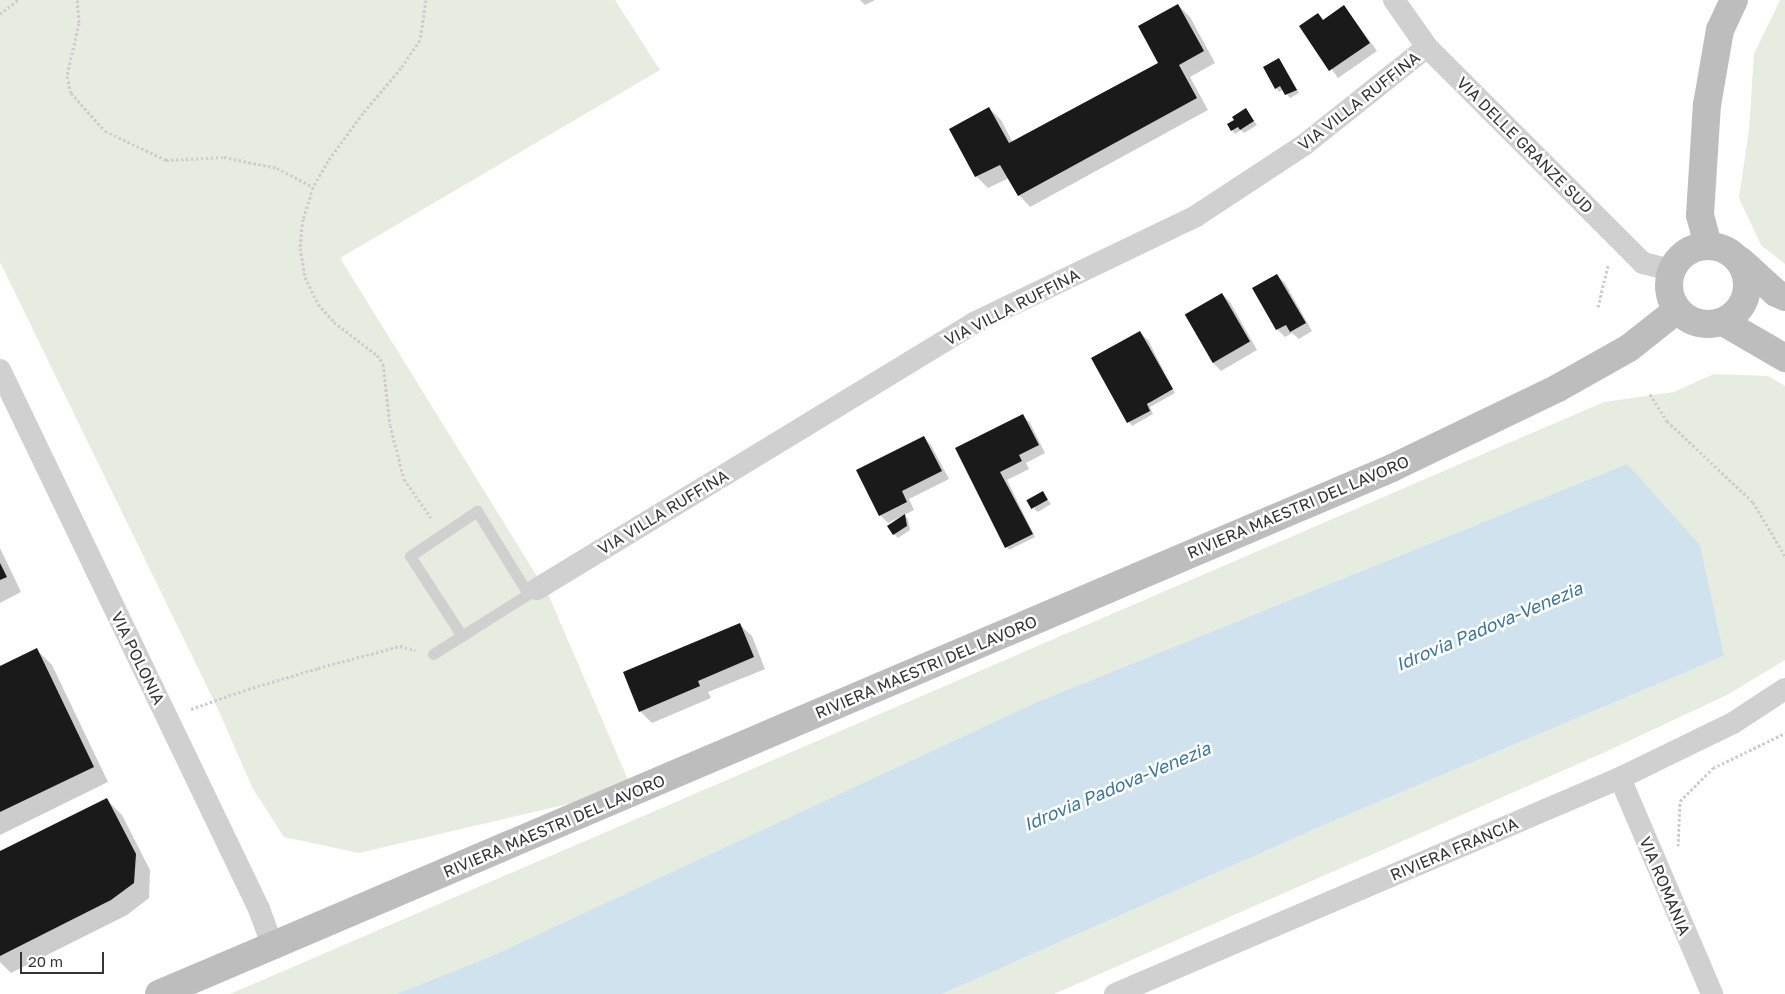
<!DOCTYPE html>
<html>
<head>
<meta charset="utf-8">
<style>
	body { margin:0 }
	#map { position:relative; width:1785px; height:994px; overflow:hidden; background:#fff; font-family:"Golos Text",sans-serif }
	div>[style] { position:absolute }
	.green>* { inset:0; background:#e6ecdf }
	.water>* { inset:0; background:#cfe2ee }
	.shadow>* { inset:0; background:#0003 }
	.building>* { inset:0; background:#1a1a1a; transform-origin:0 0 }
	.path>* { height:3px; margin-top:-1.5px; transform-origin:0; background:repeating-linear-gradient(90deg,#cdcdcd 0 2.5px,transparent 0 5px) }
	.lane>* { height:11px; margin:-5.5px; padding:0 5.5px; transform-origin:5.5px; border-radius:5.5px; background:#d0d0d0 }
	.street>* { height:22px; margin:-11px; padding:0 11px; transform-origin:11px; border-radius:11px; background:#d0d0d0 }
	.secondary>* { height:28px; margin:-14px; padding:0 14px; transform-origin:14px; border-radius:14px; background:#bdbdbd }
	.secondary>.ring { margin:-14px; padding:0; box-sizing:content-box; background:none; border:28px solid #bdbdbd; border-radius:50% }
	span { translate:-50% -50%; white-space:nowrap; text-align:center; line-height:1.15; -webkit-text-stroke:5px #fff; paint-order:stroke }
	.street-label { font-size:16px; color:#333 }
	.water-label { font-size:18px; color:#3f7597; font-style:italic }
	.scale { position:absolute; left:20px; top:952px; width:84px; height:22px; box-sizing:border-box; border:2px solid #333; border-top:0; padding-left:6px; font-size:15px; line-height:18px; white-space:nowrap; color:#333; -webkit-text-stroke:4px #fff; paint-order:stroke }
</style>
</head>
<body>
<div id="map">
	<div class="green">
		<div style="clip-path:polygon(0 0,615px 0,660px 70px,340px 258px,548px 594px,632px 789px,359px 853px,284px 837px,252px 787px,218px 709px,0 262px)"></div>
		<div style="clip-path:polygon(1780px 0,1785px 0,1785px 264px,1761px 245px,1739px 198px,1749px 130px,1754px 54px)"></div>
		<div style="clip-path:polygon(1714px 374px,1768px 376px,1785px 386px,1785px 660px,1727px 695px,1603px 753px,1054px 994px,942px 994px,1338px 819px,1724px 656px,1627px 464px,1037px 702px,487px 958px,396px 994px,230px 994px,1604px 402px,1674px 392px)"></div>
	</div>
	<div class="water">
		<div style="clip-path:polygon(1627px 464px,1700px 545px,1724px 656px,1338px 819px,942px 994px,396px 994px,487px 958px,1037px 702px)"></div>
	</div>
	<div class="shadow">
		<div style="clip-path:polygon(860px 0,875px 0,865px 5px)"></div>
		<div style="clip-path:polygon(1178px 5px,1190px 17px,1215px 63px,1190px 77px,1208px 110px,1030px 207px,1019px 195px,1009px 178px,988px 188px,976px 176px,951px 130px,989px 108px,1001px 120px,1013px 143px,1160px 63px)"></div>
		<div style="clip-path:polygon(1344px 6px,1377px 51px,1338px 78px,1301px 26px,1324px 21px)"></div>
		<div style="clip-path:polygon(1279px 60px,1299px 93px,1290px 98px,1283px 90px,1279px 92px,1276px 88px)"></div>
		<div style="clip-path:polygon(1246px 110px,1257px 125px,1244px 133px,1241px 130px,1235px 134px,1232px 130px)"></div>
		<div style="clip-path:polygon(1277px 275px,1285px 283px,1312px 331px,1299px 339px,1292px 333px,1285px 337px,1277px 329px)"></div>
		<div style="clip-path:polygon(1222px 294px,1230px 302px,1257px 350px,1221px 371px,1213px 363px)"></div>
		<div style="clip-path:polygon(1140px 333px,1148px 340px,1175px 393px,1150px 407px,1153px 414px,1132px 426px,1125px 416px,1150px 403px,1146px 403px)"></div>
		<div style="clip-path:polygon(1022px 415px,1030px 423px,1045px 453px,1026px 463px,1029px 469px,1007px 480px,1035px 537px,1009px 550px,982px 501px)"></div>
		<div style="clip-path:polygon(924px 437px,931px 445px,949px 479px,909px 499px,914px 510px,904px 515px,908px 519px,910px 530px,898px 538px,894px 534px,902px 516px,888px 523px,880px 515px)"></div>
		<div style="clip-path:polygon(1043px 493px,1051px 504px,1038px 512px,1034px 509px)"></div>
		<div style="clip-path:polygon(0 548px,21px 592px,0 603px)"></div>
		<div style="clip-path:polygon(740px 625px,752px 636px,765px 669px,708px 692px,711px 698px,652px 723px,640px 711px)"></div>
		<div style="clip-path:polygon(37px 650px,52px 665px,108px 782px,0 835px,0 667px)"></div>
		<div style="clip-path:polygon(107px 800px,122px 815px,150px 870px,149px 898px,127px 915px,11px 973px,0 962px,0 853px)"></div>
	</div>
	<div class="building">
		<div style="clip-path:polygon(1178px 4px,1204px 51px,1179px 65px,1197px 98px,1018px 196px,1000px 165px,975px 177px,949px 129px,989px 107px,1009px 143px,1158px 63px,1138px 26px)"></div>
		<div style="clip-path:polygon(1344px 5px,1370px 43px,1329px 71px,1299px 26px,1318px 13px,1323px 20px)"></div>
		<div style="clip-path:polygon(1279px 58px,1297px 90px,1285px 95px,1280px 86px,1275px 89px,1263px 67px)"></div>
		<div style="clip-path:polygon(1246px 108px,1254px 121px,1240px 130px,1238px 127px,1231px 131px,1227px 124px,1234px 120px,1232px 117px)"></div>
		<div style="clip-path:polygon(1277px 274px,1306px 323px,1290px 332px,1286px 325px,1276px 330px,1252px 288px)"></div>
		<div style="left:1222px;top:293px;width:56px;height:43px;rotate:60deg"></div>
		<div style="clip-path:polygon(1140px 331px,1173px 389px,1147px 404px,1150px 411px,1127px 423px,1091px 358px)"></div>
		<div style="clip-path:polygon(1023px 414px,1039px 445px,1019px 455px,1022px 461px,1000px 472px,1033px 534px,1005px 548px,955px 448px)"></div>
		<div style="clip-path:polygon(924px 436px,942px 471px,902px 491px,907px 502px,879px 516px,856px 470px)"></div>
		<div style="left:1043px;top:491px;width:10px;height:19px;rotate:61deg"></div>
		<div style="clip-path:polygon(905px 514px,907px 526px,893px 535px,887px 526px)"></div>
		<div style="clip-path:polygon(0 563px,7px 577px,0 580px)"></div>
		<div style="clip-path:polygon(740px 623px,754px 657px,698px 681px,700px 686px,639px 712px,623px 672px)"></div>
		<div style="clip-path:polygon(37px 648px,94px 767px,0 812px,0 666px)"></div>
		<div style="clip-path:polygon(107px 798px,136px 854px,134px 883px,111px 900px,0 956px,0 851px)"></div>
	</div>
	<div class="path">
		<div style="left:77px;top:0;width:23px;rotate:85deg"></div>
		<div style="left:79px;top:23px;width:54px;rotate:102.8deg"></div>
		<div style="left:67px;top:76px;width:17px;rotate:77deg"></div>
		<div style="left:71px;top:93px;width:51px;rotate:48.2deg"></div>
		<div style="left:105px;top:131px;width:68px;rotate:25.4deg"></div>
		<div style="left:166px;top:160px;width:58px;rotate:-3deg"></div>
		<div style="left:224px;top:157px;width:54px;rotate:11.7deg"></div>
		<div style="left:277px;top:168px;width:41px;rotate:27.8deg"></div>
		<div style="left:426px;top:0;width:40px;rotate:98.5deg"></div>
		<div style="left:420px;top:40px;width:34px;rotate:124deg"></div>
		<div style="left:401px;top:68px;width:59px;rotate:130.2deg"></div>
		<div style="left:363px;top:113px;width:59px;rotate:126.1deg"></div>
		<div style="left:328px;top:161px;width:30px;rotate:120deg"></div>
		<div style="left:313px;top:187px;width:34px;rotate:107deg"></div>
		<div style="left:303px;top:219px;width:29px;rotate:96deg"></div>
		<div style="left:300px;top:248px;width:29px;rotate:80deg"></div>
		<div style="left:305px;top:277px;width:30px;rotate:64deg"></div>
		<div style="left:318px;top:304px;width:24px;rotate:48deg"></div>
		<div style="left:334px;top:322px;width:54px;rotate:37.5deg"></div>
		<div style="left:377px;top:355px;width:11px;rotate:56deg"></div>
		<div style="left:383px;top:364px;width:61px;rotate:83.5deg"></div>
		<div style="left:390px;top:425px;width:56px;rotate:75.5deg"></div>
		<div style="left:404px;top:479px;width:47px;rotate:55.3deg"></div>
		<div style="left:0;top:14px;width:23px;rotate:-38deg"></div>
		<div style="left:1598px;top:307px;width:43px;rotate:-76.6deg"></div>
		<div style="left:1650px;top:394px;width:32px;rotate:58deg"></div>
		<div style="left:1667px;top:421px;width:118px;rotate:43.3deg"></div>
		<div style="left:1753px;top:502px;width:63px;rotate:59.3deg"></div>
		<div style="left:191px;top:709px;width:60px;rotate:-19.3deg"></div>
		<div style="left:248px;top:689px;width:73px;rotate:-16.7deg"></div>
		<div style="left:318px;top:668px;width:85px;rotate:-15deg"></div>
		<div style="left:400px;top:646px;width:16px;rotate:15deg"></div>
		<div style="left:1678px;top:846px;width:45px;rotate:-87.5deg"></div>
		<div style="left:1680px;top:801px;width:47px;rotate:-45deg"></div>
		<div style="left:1713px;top:768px;width:80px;rotate:-25.9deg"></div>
	</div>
	<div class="lane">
		<div style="left:462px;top:636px;width:95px;rotate:-123deg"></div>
		<div style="left:410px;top:556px;width:81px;rotate:-33.9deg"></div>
		<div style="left:477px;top:511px;width:97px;rotate:58.4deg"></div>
		<div style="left:433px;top:654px;width:118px;rotate:-32.2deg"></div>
	</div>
	<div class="street">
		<div style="left:1394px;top:0;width:57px;rotate:54.9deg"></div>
		<div style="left:1427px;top:47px;width:305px;rotate:45deg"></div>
		<div style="left:1643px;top:263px;width:30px;rotate:14deg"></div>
		<div style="left:0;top:370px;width:598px;rotate:64.33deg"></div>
		<div style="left:259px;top:909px;width:40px;rotate:69.8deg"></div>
		<div style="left:537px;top:589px;width:512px;rotate:-31.33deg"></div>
		<div style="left:974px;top:323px;width:246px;rotate:-25.7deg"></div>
		<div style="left:1196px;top:216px;width:129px;rotate:-33.3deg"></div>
		<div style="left:1304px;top:145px;width:157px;rotate:-38.5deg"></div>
		<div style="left:1620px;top:778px;width:235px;rotate:66.9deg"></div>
		<div style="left:1115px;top:994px;width:549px;rotate:-23.16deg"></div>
		<div style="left:1620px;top:778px;width:126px;rotate:-26deg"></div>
		<div style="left:1733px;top:723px;width:62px;rotate:-33.2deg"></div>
	</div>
	<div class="secondary">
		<div style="left:1708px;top:245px;width:31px;rotate:-105deg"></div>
		<div style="left:1700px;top:215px;width:110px;rotate:-86.4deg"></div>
		<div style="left:1707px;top:105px;width:76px;rotate:-80.2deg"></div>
		<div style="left:1720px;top:30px;width:33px;rotate:-65deg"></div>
		<div class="ring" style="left:1669px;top:246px;width:50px;height:50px"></div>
		<div style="left:1741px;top:261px;width:47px;rotate:42.4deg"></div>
		<div style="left:1776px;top:293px;width:10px;rotate:24deg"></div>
		<div style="left:1723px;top:322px;width:72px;rotate:30.1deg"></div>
		<div style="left:159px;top:994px;width:1341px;rotate:-23.1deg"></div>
		<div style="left:1392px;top:468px;width:184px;rotate:-25.7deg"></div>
		<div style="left:1558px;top:388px;width:81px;rotate:-29.4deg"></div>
		<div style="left:1629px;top:348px;width:61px;rotate:-38.4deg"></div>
	</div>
	<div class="street-label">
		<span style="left:1359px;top:101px;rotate:-38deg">VIA VILLA RUFFINA</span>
		<span style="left:1525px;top:145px;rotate:45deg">VIA DELLE GRANZE SUD</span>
		<span style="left:1012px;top:307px;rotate:-27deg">VIA VILLA RUFFINA</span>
		<span style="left:1298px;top:507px;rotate:-23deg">RIVIERA MAESTRI DEL LAVORO</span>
		<span style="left:663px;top:512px;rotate:-31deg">VIA VILLA RUFFINA</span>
		<span style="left:138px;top:658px;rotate:64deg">VIA POLONIA</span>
		<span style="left:926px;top:667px;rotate:-23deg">RIVIERA MAESTRI DEL LAVORO</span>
		<span style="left:554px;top:826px;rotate:-23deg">RIVIERA MAESTRI DEL LAVORO</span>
		<span style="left:1454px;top:849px;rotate:-23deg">RIVIERA FRANCIA</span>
		<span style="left:1665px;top:886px;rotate:67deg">VIA ROMANIA</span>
	</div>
	<div class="water-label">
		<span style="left:1489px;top:626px;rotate:-23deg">Idrovia Padova-Venezia</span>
		<span style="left:1117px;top:786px;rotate:-23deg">Idrovia Padova-Venezia</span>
	</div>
	<div class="scale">20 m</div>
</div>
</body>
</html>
